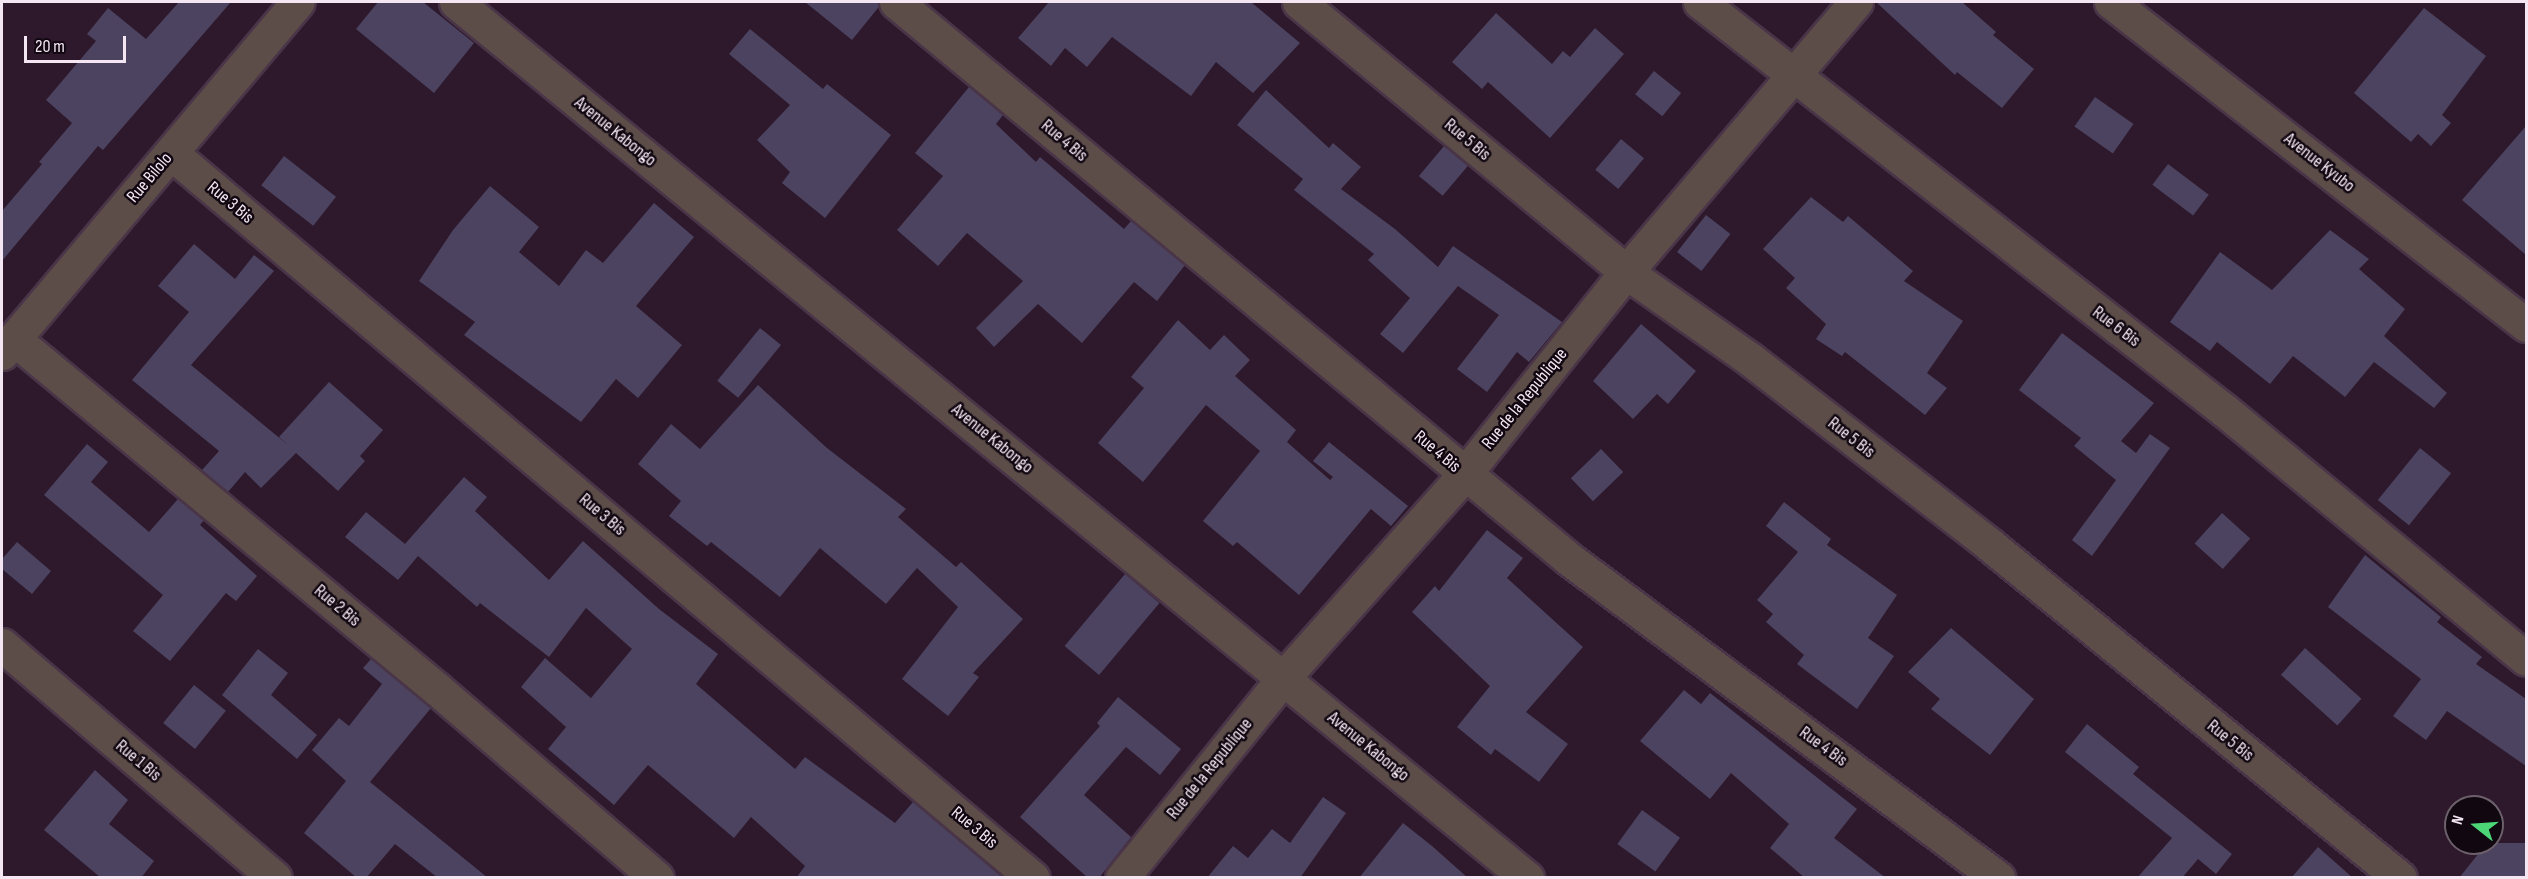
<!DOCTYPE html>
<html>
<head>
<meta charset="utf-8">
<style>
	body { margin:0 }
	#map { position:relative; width:2528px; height:879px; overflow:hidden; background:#2e182c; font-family:"Sofia Sans Condensed",sans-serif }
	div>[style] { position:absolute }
	.building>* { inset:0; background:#4b435f; transform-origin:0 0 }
	.roads { filter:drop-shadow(2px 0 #4a3548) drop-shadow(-2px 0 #4a3548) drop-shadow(0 2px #4a3548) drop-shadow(0 -2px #4a3548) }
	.street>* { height:33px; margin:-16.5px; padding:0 16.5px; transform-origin:16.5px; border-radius:16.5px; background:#5c4d49 }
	span { translate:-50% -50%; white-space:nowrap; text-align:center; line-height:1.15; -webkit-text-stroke:5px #100710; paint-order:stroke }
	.street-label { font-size:18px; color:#f5e6f3 }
	.frame { position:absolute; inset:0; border:3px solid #f5e6f3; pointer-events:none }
	.north { position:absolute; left:2444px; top:795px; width:60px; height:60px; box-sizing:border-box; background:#100710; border:2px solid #6c606b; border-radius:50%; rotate:287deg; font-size:16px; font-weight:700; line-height:24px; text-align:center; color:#f5e6f3 }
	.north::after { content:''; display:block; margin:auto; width:21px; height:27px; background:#4cd677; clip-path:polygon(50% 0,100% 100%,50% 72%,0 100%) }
	.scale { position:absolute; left:24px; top:36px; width:102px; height:27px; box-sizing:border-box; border:3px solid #f5e6f3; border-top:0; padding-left:8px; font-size:18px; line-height:21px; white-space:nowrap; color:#f5e6f3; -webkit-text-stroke:4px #100710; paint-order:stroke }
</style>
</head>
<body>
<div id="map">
	<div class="building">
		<div style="clip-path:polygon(179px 2px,231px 2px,103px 150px,98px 146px,2px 261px,2px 211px,42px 164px,39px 162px,72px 123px,46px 100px,96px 41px,87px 34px,108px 8px,146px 39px)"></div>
		<div style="clip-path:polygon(378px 2px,423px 2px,474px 43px,434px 93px,356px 29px)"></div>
		<div style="clip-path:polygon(805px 2px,878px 2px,878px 8px,852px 40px)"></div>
		<div style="clip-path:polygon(1049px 2px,1251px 2px,1300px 43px,1253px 93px,1216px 62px,1191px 96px,1112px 37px,1087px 67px,1065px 48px,1051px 66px,1018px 38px)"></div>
		<div style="clip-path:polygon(1876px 2px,1962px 2px,1996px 32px,1993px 35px,2034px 69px,2002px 108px,1957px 72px,1955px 75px)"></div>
		<div style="clip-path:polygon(2424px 8px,2486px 56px,2442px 115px,2451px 123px,2431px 146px,2418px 134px,2411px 142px,2354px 93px)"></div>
		<div style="clip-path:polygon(1496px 13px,1552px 64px,1563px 51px,1570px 57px,1595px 28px,1624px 54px,1550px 138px,1488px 82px,1482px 89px,1452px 62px)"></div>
		<div style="clip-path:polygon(750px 29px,823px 89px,827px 84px,891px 135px,825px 218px,782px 183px,790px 172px,757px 140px,790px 105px,729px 54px)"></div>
		<div style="left:1654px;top:71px;width:35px;height:30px;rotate:39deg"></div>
		<div style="clip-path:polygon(969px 87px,1003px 115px,996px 124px,1036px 162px,1040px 157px,1124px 229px,1131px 221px,1185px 265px,1157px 301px,1134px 282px,1082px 343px,1038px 304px,994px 347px,976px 328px,1023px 281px,967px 233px,938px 266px,897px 230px,943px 176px,915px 153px)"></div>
		<div style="clip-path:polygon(1266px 90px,1329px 148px,1333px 143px,1361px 167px,1341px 189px,1395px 229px,1438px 267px,1453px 246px,1562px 322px,1529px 362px,1517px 352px,1487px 392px,1457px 369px,1499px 315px,1458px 286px,1403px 353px,1380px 334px,1410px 298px,1368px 260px,1374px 254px,1294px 190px,1303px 179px,1237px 125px)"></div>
		<div style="left:2095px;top:97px;width:47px;height:36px;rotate:35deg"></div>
		<div style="clip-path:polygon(2526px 126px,2526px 255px,2462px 200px)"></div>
		<div style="left:1621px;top:139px;width:30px;height:40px;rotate:40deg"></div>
		<div style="left:1444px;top:146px;width:31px;height:39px;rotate:40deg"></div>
		<div style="left:284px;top:156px;width:66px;height:37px;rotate:38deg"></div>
		<div style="left:2168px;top:164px;width:51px;height:26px;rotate:37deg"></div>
		<div style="clip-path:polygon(490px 186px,539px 227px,519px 252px,559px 286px,586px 250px,603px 263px,654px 203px,694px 237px,636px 306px,682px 345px,638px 398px,616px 379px,581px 422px,464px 335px,475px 322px,419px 281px,453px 230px)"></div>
		<div style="clip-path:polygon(1811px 197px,1843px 222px,1848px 216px,1913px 271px,1904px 281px,1963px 321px,1927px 373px,1947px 388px,1925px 415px,1845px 352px,1842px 356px,1816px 339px,1826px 324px,1786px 288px,1795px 278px,1763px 249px)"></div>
		<div style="left:1706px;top:215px;width:31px;height:47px;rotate:38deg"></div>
		<div style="clip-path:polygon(2330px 230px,2369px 259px,2359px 269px,2405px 309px,2384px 336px,2447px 393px,2434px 408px,2374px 362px,2345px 397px,2293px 356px,2270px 384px,2217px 342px,2210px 351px,2170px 322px,2220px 252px,2272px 290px)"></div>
		<div style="clip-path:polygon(194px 244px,235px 279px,254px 255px,274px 271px,191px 365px,288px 445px,279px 437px,329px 382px,383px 430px,360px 456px,365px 461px,338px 491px,296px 453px,261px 488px,245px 472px,228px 492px,202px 470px,219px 451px,132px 380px,189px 312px,158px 286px)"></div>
		<div style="clip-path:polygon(1178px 320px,1210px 350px,1224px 335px,1250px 360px,1235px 376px,1296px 430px,1287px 442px,1330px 480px,1333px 477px,1313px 461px,1329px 442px,1408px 506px,1391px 526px,1371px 509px,1299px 595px,1237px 542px,1233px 546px,1203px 521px,1260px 451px,1206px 405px,1143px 482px,1098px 443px,1144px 388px,1131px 377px)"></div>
		<div style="clip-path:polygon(1641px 324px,1696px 371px,1668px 404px,1657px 394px,1633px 419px,1593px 381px)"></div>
		<div style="left:760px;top:328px;width:27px;height:68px;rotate:39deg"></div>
		<div style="clip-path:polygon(2062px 333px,2154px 403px,2121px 441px,2136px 453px,2150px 434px,2170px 448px,2092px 556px,2072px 540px,2116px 480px,2074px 446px,2081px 438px,2019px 390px)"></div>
		<div style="clip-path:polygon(758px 385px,827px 448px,906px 509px,898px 517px,956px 567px,961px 562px,1023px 619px,973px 673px,979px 677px,948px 716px,902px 679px,958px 607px,917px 568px,886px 604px,820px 548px,780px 597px,711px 542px,707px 546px,669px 516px,681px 501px,638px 464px,671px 424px,700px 449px)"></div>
		<div style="clip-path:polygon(87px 444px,108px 462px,91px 482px,149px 532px,178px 499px,204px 520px,200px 525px,257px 576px,236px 601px,226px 593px,170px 661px,133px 631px,163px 595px,44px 495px)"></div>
		<div style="left:2420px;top:448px;width:40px;height:67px;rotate:39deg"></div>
		<div style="left:1601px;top:449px;width:32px;height:42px;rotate:46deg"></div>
		<div style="clip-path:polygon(464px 477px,487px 497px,475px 511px,549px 580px,583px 541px,659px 609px,718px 654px,696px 684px,795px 769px,805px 757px,895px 823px,913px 802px,1003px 878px,796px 878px,805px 866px,751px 817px,734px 838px,648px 765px,614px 805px,548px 749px,566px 727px,521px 687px,545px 658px,591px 698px,632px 649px,586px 608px,549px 657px,480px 603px,477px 607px,418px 556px,398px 580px,345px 537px,366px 512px,405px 544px)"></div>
		<div style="clip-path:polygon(1784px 502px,1831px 539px,1827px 545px,1897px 595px,1868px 638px,1894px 656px,1857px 709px,1797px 664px,1804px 655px,1766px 622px,1773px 614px,1757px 600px,1798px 552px,1766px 526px)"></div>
		<div style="left:2222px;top:513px;width:38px;height:41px;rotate:42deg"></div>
		<div style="clip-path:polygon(1487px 530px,1523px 558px,1507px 578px,1583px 647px,1526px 712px,1568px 744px,1539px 782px,1495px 749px,1491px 755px,1457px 727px,1490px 686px,1412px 612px,1435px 586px,1439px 591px)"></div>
		<div style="clip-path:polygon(17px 542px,51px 571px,32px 594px,2px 569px,2px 559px)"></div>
		<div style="clip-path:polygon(2365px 555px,2441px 617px,2437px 622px,2482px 657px,2476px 664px,2526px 699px,2526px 766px,2447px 711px,2426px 740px,2393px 716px,2421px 679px,2328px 607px)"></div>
		<div style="left:1125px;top:574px;width:45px;height:94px;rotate:40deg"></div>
		<div style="clip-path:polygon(1951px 628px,2034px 699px,1990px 755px,1931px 709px,1940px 699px,1908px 672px)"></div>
		<div style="left:2305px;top:648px;width:76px;height:36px;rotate:42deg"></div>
		<div style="clip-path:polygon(258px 649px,288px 673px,271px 695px,317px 735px,297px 759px,222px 695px)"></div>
		<div style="clip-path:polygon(371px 659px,431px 708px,370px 782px,488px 878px,438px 878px,395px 844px,366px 878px,357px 878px,304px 833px,346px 781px,312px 750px,339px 718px,349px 726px,382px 684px,363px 668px)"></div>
		<div style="left:194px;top:685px;width:41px;height:49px;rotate:39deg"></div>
		<div style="clip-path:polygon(1684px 690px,1701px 704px,1710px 693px,1857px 809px,1834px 838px,1886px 878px,1805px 878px,1770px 848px,1789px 824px,1731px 773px,1710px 799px,1640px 741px)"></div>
		<div style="clip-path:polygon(1118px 697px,1181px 749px,1160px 775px,1126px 747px,1084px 795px,1131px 837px,1099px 878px,1088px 878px,1020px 817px,1100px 726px,1097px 723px)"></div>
		<div style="clip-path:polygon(2087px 724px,2139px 767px,2133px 774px,2232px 854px,2216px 874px,2198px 859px,2182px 878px,2137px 878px,2172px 838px,2065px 752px)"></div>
		<div style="clip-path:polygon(95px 770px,128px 800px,109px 824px,154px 861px,141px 878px,101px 878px,44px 830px)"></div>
		<div style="clip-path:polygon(1323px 797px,1346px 813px,1300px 878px,1207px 878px,1233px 846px,1248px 858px,1272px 829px,1290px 843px)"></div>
		<div style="left:1642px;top:810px;width:47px;height:42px;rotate:36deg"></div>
		<div style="clip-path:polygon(1403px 823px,1432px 846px,1468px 878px,1359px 878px)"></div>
		<div style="clip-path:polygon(2487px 843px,2526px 843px,2526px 878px,2459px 878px)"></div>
		<div style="clip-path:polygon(2318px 847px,2353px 878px,2291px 878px)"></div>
	</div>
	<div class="roads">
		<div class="street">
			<div style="left:456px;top:2px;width:1384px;rotate:39.28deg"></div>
			<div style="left:896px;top:2px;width:874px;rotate:39.61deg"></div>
			<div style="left:1569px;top:559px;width:535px;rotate:36.63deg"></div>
			<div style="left:1299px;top:2px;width:424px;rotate:39.5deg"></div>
			<div style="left:1626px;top:272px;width:153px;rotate:35.1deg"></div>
			<div style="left:1751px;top:360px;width:302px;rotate:37.7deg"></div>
			<div style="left:1990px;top:545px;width:528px;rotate:39.08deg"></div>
			<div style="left:1700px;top:2px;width:664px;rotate:37.91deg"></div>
			<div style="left:2224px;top:410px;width:391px;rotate:39.5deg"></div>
			<div style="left:2111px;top:2px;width:526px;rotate:37.89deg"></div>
			<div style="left:171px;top:153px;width:1126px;rotate:40.07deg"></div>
			<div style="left:14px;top:339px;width:549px;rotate:39.61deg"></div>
			<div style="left:437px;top:689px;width:290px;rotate:40.7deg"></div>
			<div style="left:2px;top:353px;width:459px;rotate:-49.9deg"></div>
			<div style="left:2px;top:645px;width:359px;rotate:40.5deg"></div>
			<div style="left:1122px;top:878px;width:258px;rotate:-51.1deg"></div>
			<div style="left:1284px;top:677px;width:271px;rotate:-48.3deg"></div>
			<div style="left:1464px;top:475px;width:260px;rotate:-51.4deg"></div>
			<div style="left:1626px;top:272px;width:355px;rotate:-49.6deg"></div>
		</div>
	</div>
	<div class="street-label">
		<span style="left:615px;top:132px;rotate:39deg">Avenue Kabongo</span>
		<span style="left:1467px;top:140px;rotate:40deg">Rue 5 Bis</span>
		<span style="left:1064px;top:141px;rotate:40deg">Rue 4 Bis</span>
		<span style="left:2319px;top:163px;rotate:38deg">Avenue Kyubo</span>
		<span style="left:150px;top:178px;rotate:-50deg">Rue Bilolo</span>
		<span style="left:230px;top:203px;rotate:40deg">Rue 3 Bis</span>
		<span style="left:2116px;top:327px;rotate:37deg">Rue 6 Bis</span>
		<span style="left:1525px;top:399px;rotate:-51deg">Rue de la Republique</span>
		<span style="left:1851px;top:438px;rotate:38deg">Rue 5 Bis</span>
		<span style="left:992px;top:439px;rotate:39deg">Avenue Kabongo</span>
		<span style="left:1437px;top:452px;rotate:40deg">Rue 4 Bis</span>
		<span style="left:602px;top:515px;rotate:40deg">Rue 3 Bis</span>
		<span style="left:337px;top:606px;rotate:40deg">Rue 2 Bis</span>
		<span style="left:2230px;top:741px;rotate:39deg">Rue 5 Bis</span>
		<span style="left:1368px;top:747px;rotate:39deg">Avenue Kabongo</span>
		<span style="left:1823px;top:747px;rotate:36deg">Rue 4 Bis</span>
		<span style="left:138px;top:761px;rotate:40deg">Rue 1 Bis</span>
		<span style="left:1210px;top:769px;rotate:-51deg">Rue de la Republique</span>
		<span style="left:974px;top:828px;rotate:40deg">Rue 3 Bis</span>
	</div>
	<div class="frame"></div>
	<div class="north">N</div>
	<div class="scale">20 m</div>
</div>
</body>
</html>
